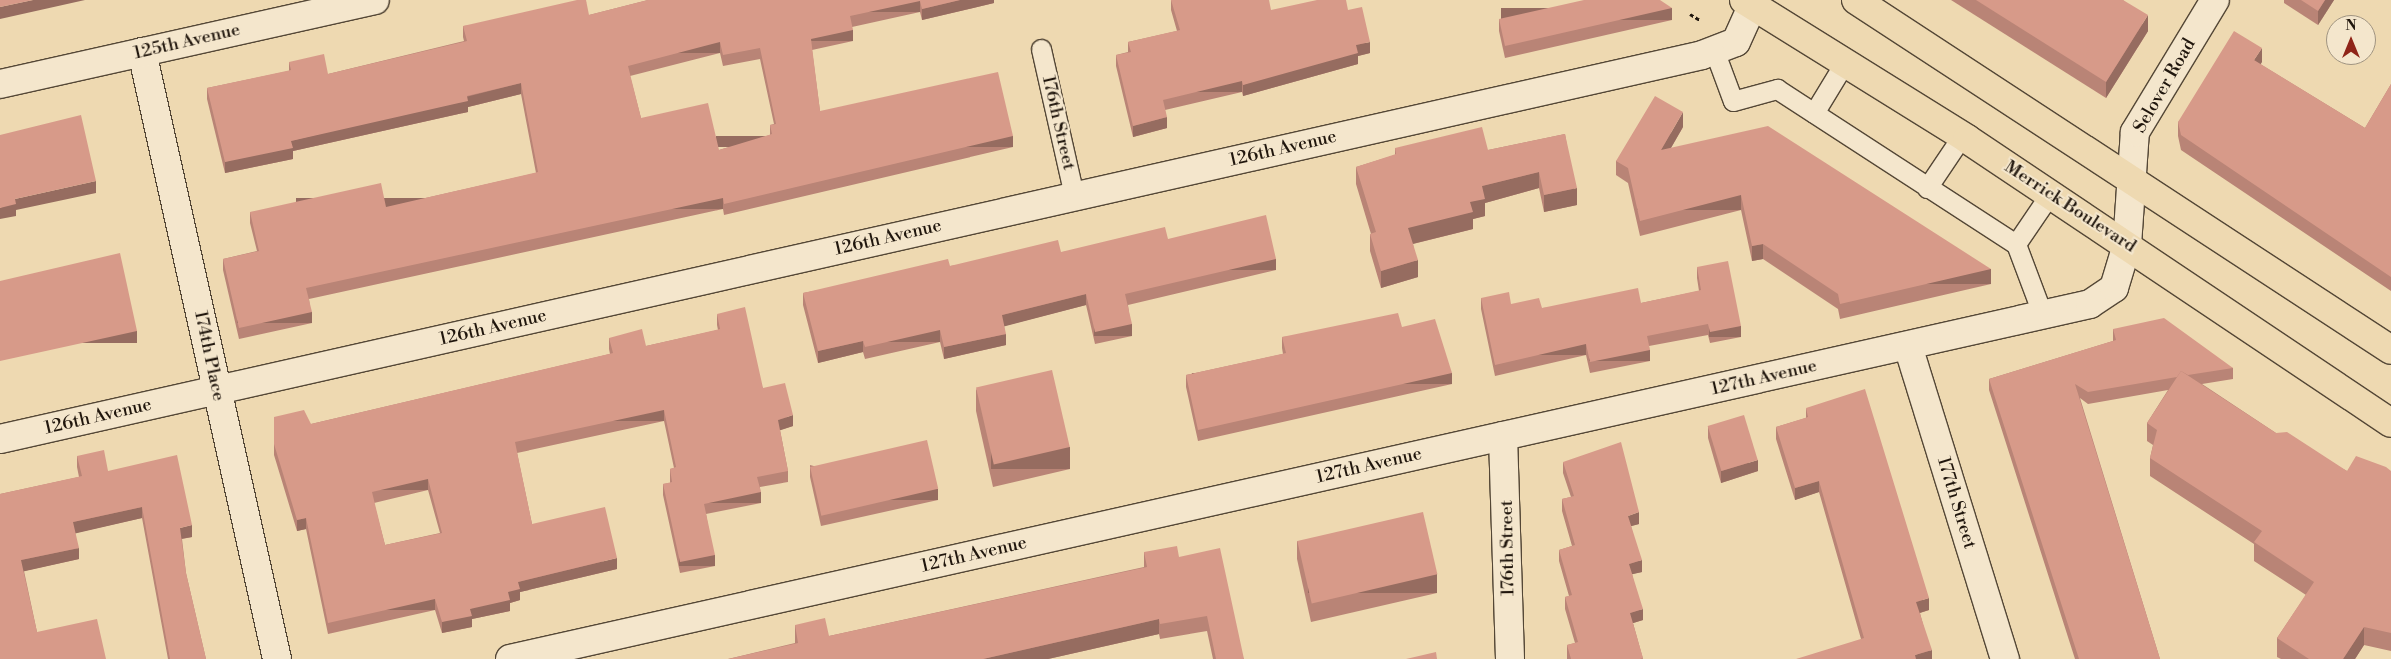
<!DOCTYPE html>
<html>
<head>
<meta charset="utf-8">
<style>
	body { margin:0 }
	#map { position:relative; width:2391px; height:659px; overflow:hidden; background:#eed9b1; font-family:"Libre Bodoni",serif }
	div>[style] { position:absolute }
	.path>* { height:3px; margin-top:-1.5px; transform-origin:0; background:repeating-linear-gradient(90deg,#20160d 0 4px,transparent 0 6.5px) }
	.roads { filter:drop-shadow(1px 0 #544736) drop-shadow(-1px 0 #544736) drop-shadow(0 1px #544736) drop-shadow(0 -1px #544736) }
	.service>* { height:19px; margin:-9.5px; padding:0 9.5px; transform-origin:9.5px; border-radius:9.5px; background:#f4e6cc }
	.minor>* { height:28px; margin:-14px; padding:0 14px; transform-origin:14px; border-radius:14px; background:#f4e6cc }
	.primary>* { height:28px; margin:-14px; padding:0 14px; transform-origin:14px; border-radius:14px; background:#eed9b1 }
	.wall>* { inset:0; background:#b98476 }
	.shaded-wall>* { inset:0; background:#966c60; transform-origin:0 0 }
	.building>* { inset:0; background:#d79a89; transform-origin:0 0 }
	span { translate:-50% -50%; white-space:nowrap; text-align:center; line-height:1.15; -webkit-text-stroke:4px #f4e6cc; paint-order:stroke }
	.street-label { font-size:18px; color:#20160d }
	.north { position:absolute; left:2326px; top:15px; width:50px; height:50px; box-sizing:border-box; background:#f4e6cc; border:1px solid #9f9380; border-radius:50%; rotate:0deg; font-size:14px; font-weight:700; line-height:20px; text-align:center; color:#20160d }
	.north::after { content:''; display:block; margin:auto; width:18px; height:22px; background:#8f2418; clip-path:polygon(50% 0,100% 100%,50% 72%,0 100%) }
</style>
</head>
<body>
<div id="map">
	<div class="path">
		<div style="left:1690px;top:14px;width:12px;rotate:31deg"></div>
	</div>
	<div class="roads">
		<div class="service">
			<div style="left:1041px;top:49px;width:151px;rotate:77.3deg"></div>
			<div style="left:1714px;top:50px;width:54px;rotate:69.6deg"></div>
			<div style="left:1733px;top:101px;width:46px;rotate:-15.3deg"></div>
			<div style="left:1777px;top:89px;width:285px;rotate:33deg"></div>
			<div style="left:2016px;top:244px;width:74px;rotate:69.4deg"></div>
			<div style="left:1814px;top:113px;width:60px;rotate:-58.7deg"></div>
			<div style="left:1927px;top:188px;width:63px;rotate:-56.1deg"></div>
			<div style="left:2016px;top:244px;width:60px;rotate:-55.8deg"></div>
		</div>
		<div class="minor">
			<div style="left:142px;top:52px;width:622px;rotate:77.46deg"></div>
			<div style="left:0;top:84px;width:384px;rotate:-12.6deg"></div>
			<div style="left:1908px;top:346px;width:328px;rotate:72.8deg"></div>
			<div style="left:1503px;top:436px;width:223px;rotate:88.2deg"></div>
			<div style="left:0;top:439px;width:1745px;rotate:-12.71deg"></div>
			<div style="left:1702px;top:55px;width:36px;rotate:-21deg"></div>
			<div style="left:1736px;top:42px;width:46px;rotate:-65.7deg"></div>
			<div style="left:510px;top:659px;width:1619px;rotate:-12.66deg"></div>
			<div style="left:2090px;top:304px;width:29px;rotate:-34deg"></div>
			<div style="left:2114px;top:288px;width:45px;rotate:-73.2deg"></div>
			<div style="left:2127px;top:245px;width:113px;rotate:-86deg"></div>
			<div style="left:2135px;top:132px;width:154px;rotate:-58.8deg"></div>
		</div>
		<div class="primary">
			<div style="left:1744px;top:0;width:263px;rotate:31.9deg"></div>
			<div style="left:1967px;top:139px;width:510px;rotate:33.81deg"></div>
			<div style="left:1856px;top:0;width:639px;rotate:33.19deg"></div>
		</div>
	</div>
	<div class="wall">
		<div style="clip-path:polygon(evenodd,648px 0,994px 0,994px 3px,922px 20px,920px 12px,852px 27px,853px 41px,812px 50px,820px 111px,1013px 147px,724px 215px,723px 209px,309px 299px,312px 323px,239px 339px,223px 270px,223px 259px,257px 251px,250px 223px,250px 212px,386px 207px,536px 173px,521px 94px,468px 107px,468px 112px,293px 151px,293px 159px,225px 173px,207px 99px,207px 88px,289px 71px,289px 62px,328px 74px,464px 41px,463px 37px,463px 26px,589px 15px,648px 0,720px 53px,723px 66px,760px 59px,774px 124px,770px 125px,770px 135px,719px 150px,641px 118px,630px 76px,720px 53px)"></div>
		<div style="clip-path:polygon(1171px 0,1271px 10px,1348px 10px,1370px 53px,1358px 56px,1358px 64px,1243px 96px,1242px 92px,1165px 110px,1167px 128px,1133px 137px,1116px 66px,1116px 55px,1128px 52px,1128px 42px,1177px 31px,1171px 10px)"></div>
		<div style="clip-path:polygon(1951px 0,2123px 0,2148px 31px,2106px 98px)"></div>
		<div style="clip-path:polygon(2284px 0,2334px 0,2318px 25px,2284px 3px)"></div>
		<div style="clip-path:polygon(1499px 19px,1672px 20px,1505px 58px,1499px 31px)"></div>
		<div style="clip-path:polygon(2262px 62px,2260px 64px,2365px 128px,2391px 84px,2391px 291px,2181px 150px,2178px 136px,2178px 122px)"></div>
		<div style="clip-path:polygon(1683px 127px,1671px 148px,1991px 284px,1840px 319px,1838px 309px,1763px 259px,1752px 261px,1741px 210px,1640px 236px,1628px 183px,1616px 175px,1616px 161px)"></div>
		<div style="clip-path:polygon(1565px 134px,1577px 205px,1544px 212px,1539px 188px,1485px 203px,1485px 216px,1473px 219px,1473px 229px,1413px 244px,1418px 277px,1381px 288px,1370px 251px,1370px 234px,1371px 234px,1356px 184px,1356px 167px,1395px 155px,1395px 148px,1488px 150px)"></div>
		<div style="clip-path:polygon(1168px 239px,1276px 270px,1128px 305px,1132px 336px,1095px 344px,1086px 305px,1004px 326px,1006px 345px,944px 359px,940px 342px,865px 359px,863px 352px,818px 363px,803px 305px,803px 293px,950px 266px)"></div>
		<div style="clip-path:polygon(1697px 267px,1741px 337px,1710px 343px,1708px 335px,1649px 346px,1650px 361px,1590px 373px,1586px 355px,1495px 376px,1481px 309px,1481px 298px,1511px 304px,1542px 308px,1641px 303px,1699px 291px,1697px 278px)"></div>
		<div style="clip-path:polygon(evenodd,717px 314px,763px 388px,793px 426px,780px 430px,788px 471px,788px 482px,760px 487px,761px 503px,706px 514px,715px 566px,680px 573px,663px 495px,663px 484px,670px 483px,670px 469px,674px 468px,664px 421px,517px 453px,532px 524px,617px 569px,520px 592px,520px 600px,510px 603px,510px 611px,472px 619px,472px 627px,442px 633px,435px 610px,328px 634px,306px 529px,297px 531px,274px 455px,274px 417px,311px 424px,610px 354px,609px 349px,609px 338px,646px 346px,718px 330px,717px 325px,717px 314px,428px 490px,440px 533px,385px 545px,374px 503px,428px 490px)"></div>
		<div style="clip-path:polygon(1402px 327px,1452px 384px,1198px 441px,1186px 387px,1186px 375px,1283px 354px,1282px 348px,1282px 337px)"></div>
		<div style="clip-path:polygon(2113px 329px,2233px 368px,2233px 379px,2202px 384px,2276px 433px,2347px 471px,2391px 471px,2391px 651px,2364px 645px,2355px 659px,2281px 659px,2277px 657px,2277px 638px,2306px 595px,2254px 561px,2254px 544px,2150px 476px,2150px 458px,2153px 445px,2147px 441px,2147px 423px,2168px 390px,2088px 404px,2080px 398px,2160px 659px,2075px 659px,1989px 390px,1989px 379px,2113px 341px)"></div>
		<div style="clip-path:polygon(976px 389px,1070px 469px,993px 487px,976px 411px)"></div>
		<div style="clip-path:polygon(1806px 408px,1929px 610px,1920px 613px,1932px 659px,1861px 639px,1819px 492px,1795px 500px,1776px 439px,1776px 427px,1806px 418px)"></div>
		<div style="clip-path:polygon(1708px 426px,1758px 471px,1721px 483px,1708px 438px)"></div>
		<div style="clip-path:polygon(77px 456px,108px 471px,192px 537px,182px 539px,186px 573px,206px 659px,168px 659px,142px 518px,75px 533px,79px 559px,24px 571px,37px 632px,0 659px,0 494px,79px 477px,77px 467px)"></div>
		<div style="clip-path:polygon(1563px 462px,1639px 524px,1631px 526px,1642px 572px,1632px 574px,1643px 620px,1633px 623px,1643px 659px,1567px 659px,1567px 645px,1575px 643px,1565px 609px,1565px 597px,1569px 596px,1559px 561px,1559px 550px,1572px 546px,1562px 511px,1562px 499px,1571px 497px,1563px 473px)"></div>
		<div style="clip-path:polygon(810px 465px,938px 500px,821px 526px,810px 477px)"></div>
		<div style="clip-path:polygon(1297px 541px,1437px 593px,1311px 622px,1297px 559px)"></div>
		<div style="clip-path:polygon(1144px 552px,1179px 557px,1244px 659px,1213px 659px,1207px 631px,1160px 639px,1159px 634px,1048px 659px,728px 659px,795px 643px,795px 625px,829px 636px,1144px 567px)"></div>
	</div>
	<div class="shaded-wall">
		<div style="clip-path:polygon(33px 0,85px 0,0 19px,0 7px)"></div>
		<div style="clip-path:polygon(960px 0,994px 0,994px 3px,922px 20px,922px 9px)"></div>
		<div style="clip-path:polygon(2325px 0,2334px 0,2318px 25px,2318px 11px)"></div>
		<div style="left:920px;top:1px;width:11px;height:72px;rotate:90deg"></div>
		<div style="left:1672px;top:8px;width:12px;height:171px;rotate:90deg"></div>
		<div style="clip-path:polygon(2148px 15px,2148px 31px,2106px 98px,2106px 82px)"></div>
		<div style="left:853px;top:30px;width:11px;height:43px;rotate:90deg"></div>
		<div style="left:720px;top:42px;width:11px;height:95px;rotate:90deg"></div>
		<div style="clip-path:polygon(1370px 42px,1370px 53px,1358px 56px,1358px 64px,1243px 96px,1243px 85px,1356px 45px)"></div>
		<div style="clip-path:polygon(2262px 48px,2262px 62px,2254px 75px,2254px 60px)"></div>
		<div style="left:1242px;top:81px;width:11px;height:81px;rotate:90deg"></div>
		<div style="clip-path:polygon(521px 83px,521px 94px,468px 107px,468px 112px,293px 151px,293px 159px,225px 173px,225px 162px,291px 141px)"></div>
		<div style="clip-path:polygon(1683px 112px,1683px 127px,1661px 165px,1661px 150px)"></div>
		<div style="clip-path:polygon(1167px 117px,1167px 128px,1133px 137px,1133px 126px)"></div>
		<div style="left:1013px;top:136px;width:11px;height:297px;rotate:90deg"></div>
		<div style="clip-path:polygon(1539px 172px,1539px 188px,1485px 203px,1485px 216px,1473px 219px,1473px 229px,1408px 245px,1408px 228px,1482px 186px)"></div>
		<div style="clip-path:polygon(96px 181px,96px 193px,16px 210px,16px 216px,0 219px,0 208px,15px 199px)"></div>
		<div style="clip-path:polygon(1577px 188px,1577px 205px,1544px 212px,1544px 195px)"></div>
		<div style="left:1741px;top:195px;width:15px;height:104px;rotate:90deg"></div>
		<div style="left:723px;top:198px;width:11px;height:427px;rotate:90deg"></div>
		<div style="clip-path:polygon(1763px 244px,1763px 259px,1752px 261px,1752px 246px)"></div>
		<div style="left:1276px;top:259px;width:11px;height:155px;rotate:90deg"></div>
		<div style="clip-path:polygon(1418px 260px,1418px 277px,1381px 288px,1381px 271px)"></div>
		<div style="left:1991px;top:269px;width:15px;height:155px;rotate:90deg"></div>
		<div style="clip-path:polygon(1086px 294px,1086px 305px,1002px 327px,1002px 315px)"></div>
		<div style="left:312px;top:312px;width:11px;height:75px;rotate:90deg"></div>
		<div style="left:1132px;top:324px;width:12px;height:38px;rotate:90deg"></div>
		<div style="left:1741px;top:326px;width:11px;height:32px;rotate:90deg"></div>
		<div style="left:940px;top:330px;width:12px;height:77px;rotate:90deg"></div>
		<div style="left:137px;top:331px;width:12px;height:140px;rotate:90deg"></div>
		<div style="clip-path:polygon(1006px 334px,1006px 345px,944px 359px,944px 347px)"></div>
		<div style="clip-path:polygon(863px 341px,863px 352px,818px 363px,818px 351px)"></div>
		<div style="left:1586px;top:344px;width:11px;height:93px;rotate:90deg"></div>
		<div style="left:1650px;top:350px;width:11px;height:61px;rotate:90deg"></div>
		<div style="left:1452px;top:373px;width:11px;height:260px;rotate:90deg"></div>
		<div style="left:664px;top:410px;width:11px;height:152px;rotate:90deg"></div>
		<div style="clip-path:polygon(793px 415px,793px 426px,778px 431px,778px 420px)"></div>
		<div style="left:1070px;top:447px;width:22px;height:79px;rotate:90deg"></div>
		<div style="clip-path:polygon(1758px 460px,1758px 471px,1721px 483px,1721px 471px)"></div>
		<div style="left:428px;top:479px;width:11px;height:57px;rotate:90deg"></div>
		<div style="clip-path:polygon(1819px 481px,1819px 492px,1795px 500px,1795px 488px)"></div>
		<div style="left:938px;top:489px;width:11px;height:120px;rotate:90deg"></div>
		<div style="left:761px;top:492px;width:11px;height:58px;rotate:90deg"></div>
		<div style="clip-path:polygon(142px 507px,142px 518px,73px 534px,73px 522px)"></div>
		<div style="clip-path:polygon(1639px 512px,1639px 524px,1628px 527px,1628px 516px)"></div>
		<div style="clip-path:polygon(306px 518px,306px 529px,297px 531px,297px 520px)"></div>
		<div style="clip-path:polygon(192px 525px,192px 537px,180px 539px,180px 528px)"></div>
		<div style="clip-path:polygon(79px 548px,79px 559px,21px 572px,21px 560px)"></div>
		<div style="left:715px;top:555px;width:11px;height:36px;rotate:90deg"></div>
		<div style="clip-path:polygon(617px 558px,617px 569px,520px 592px,520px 600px,510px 603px,510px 611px,472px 619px,472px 627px,442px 633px,442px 622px,470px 609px,508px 592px,518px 582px)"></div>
		<div style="clip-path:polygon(1642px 560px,1642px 572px,1629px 575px,1629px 564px)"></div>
		<div style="left:1437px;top:574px;width:19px;height:129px;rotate:90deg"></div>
		<div style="clip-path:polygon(1929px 598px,1929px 610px,1916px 614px,1916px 602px)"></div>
		<div style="left:435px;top:599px;width:11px;height:110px;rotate:90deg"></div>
		<div style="clip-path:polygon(1643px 609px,1643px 620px,1630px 624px,1630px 613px)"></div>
		<div style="clip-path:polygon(1159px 619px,1159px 634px,1048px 659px,983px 659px)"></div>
		<div style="clip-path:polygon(2364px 627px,2364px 645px,2355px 659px,2343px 659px)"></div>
		<div style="clip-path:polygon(1932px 650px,1932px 659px,1915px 659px,1915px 655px)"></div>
	</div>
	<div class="building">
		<div style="clip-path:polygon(0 0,33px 0,0 7px)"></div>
		<div style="clip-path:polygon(evenodd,577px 0,586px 0,589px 15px,648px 0,960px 0,922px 9px,920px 1px,850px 16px,853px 30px,811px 39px,820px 111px,998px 72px,1013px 136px,724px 204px,723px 198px,306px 288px,312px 312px,239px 328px,223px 259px,259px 251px,250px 212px,381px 183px,386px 207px,538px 172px,521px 83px,467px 96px,468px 101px,291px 141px,293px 148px,225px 162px,207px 88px,291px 70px,289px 62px,324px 54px,328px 74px,467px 41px,463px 26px,577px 0,720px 42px,723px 55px,760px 48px,776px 124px,770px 125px,772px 134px,719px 150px,708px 103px,641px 118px,628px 66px,720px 42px)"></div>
		<div style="clip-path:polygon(1171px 0,1269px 0,1271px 10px,1317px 0,1346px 0,1348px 10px,1362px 7px,1370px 42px,1356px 45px,1358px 53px,1243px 85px,1242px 81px,1163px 100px,1167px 117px,1133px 126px,1116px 55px,1131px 52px,1128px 42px,1180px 30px)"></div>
		<div style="clip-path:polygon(1584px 0,1660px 0,1672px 8px,1505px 46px,1499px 19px)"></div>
		<div style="clip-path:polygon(1976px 0,2123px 0,2148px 15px,2106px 82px)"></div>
		<div style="clip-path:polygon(2301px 0,2325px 0,2318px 11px)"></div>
		<div style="clip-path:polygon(2234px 31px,2262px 48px,2254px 60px,2365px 128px,2391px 84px,2391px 277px,2181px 135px,2178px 122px)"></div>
		<div style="clip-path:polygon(1655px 96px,1683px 112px,1661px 150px,1768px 126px,1991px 269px,1840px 304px,1838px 294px,1763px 244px,1752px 246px,1741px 195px,1640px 221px,1628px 168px,1616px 161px)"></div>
		<div style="clip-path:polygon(81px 115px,96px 181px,15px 199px,16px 204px,0 208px,0 135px)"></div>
		<div style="clip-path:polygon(1482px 127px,1488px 150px,1565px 134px,1577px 188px,1544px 195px,1539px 172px,1482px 186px,1485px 199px,1470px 202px,1473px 212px,1408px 228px,1418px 260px,1381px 271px,1370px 234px,1376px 232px,1356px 167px,1396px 154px,1395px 148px)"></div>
		<div style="clip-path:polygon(1266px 215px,1276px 259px,1125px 294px,1132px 324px,1095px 332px,1086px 294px,1002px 315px,1006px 334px,944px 347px,940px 330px,865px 347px,863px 341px,818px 351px,803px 293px,948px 259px,950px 266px,1058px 240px,1061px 252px,1165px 227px,1168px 239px)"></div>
		<div style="clip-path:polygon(120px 253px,137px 331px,0 361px,0 281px)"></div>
		<div style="clip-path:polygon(1728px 261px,1741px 326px,1710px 332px,1708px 324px,1647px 336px,1650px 350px,1590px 362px,1586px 344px,1495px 365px,1481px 298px,1509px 292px,1511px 304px,1539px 298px,1542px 308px,1638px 288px,1641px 303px,1701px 290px,1697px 267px)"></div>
		<div style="clip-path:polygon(evenodd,745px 307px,763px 388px,785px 383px,793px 415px,778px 420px,788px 471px,757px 477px,761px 492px,704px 504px,715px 555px,680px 562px,663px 484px,672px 482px,670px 469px,676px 467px,664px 410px,515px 442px,532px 524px,605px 507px,617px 558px,518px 582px,520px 589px,508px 592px,510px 600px,470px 609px,472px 616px,442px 622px,435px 599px,328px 623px,306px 518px,297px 520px,274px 444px,274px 417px,304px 410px,311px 424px,613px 353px,609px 338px,642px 329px,646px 346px,720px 329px,717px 314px,745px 307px,428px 479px,442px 533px,385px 545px,372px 492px,428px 479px)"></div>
		<div style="clip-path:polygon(1398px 313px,1402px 327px,1435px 319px,1452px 373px,1198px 430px,1186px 375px,1286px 353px,1282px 337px)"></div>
		<div style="clip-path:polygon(2164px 318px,2233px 368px,2188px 375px,2181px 371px,2177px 377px,2088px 392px,2075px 384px,2160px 659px,2079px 659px,1989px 379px,2116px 340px,2113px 329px)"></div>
		<div style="left:1052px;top:370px;width:79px;height:78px;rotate:77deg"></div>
		<div style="clip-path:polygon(2181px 371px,2276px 433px,2287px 432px,2347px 471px,2356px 456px,2386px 467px,2391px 471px,2391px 633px,2364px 627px,2343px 659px,2309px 659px,2277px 638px,2314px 582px,2254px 542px,2262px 531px,2150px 458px,2157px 430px,2147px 423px)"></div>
		<div style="clip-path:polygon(1865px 389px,1929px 598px,1916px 602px,1932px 650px,1915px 655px,1916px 659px,1796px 659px,1864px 638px,1819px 481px,1795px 488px,1776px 427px,1808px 417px,1806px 408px)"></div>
		<div style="left:1744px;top:415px;width:47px;height:38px;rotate:73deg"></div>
		<div style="left:927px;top:440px;width:50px;height:120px;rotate:77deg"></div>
		<div style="clip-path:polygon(1621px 442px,1639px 512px,1628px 516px,1642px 560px,1629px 564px,1643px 609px,1630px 613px,1643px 658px,1640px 659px,1571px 659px,1567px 645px,1578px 642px,1565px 597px,1572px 595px,1559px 550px,1575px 545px,1562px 499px,1574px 496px,1563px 462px)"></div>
		<div style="clip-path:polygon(104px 450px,108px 471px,177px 455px,192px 525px,180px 528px,186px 573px,206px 659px,170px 659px,142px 507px,73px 522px,79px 548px,21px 560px,37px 632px,97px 619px,106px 659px,0 659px,0 494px,82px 476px,77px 456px)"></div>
		<div style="left:1423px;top:512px;width:64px;height:129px;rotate:77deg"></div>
		<div style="clip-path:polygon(1177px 546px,1179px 557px,1220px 548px,1244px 659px,1216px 659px,1207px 616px,1160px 624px,1159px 619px,983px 659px,728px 659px,798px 643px,795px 625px,825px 618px,829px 636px,1147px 567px,1144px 552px)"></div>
		<div style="clip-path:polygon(1436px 652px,1437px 659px,1406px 659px)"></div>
	</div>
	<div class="street-label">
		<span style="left:187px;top:42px;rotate:-13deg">125th Avenue</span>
		<span style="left:2165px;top:86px;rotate:-60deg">Selover Road</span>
		<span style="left:1058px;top:123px;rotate:77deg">176th Street</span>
		<span style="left:1283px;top:149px;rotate:-13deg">126th Avenue</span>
		<span style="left:2070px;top:207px;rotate:33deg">Merrick Boulevard</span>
		<span style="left:888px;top:238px;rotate:-13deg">126th Avenue</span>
		<span style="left:493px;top:328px;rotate:-13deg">126th Avenue</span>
		<span style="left:209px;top:356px;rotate:78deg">174th Place</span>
		<span style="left:1764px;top:378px;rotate:-13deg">127th Avenue</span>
		<span style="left:98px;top:417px;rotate:-13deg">126th Avenue</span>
		<span style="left:1369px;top:466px;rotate:-13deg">127th Avenue</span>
		<span style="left:1956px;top:503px;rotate:73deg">177th Street</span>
		<span style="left:1508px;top:548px;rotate:-91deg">176th Street</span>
		<span style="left:974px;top:555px;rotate:-13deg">127th Avenue</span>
	</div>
	<div class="north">N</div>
</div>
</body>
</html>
